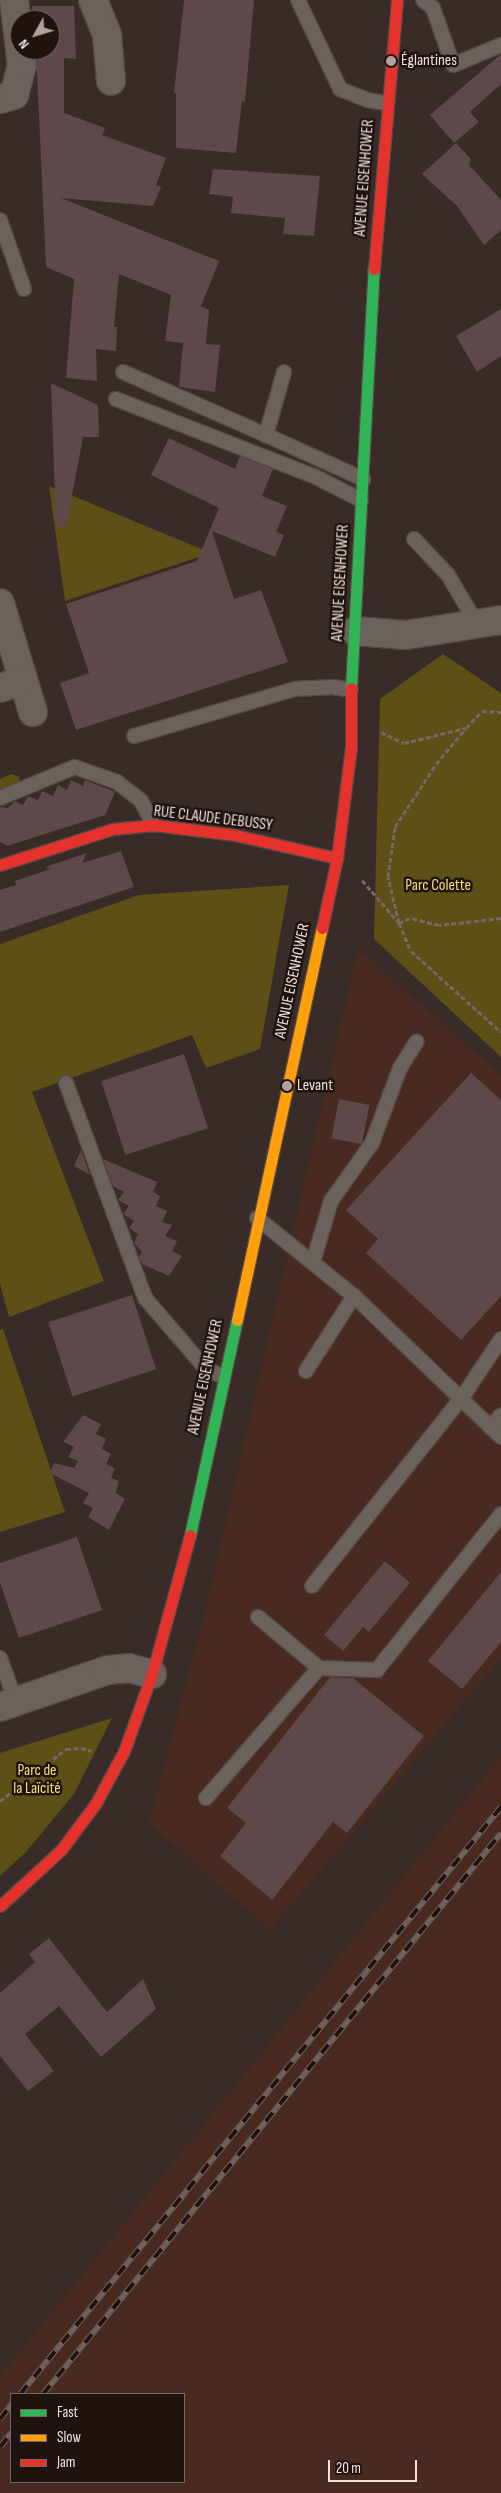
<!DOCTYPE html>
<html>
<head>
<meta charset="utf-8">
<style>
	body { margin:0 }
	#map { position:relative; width:501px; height:2493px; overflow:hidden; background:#392b27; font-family:"Sofia Sans Condensed",sans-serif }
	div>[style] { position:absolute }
	.built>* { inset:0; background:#482a21 }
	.green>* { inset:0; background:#5c5017 }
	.building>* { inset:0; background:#5d484a; transform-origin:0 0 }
	.path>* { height:3px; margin-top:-1.5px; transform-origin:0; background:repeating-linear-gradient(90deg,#746966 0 5px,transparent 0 7.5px) }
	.roads { filter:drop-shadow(1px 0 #554945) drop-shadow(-1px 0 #554945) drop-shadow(0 1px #554945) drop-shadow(0 -1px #554945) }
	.lane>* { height:14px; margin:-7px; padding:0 7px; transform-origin:7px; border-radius:7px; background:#6b615d }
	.street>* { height:28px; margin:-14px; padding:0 14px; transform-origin:14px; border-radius:14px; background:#6b615d }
	.fast>* { height:11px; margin:-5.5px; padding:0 5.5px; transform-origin:5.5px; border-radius:5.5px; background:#30b455 }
	.slow>* { height:11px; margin:-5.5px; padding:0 5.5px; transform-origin:5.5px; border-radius:5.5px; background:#ff9f0a }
	.jam>* { height:11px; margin:-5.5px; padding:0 5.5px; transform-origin:5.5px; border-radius:5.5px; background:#e5322d }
	.rail>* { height:5.5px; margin-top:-2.75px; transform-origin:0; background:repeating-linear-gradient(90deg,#1f1310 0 11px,#6e625f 0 22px); box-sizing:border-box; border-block:1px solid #6e625f }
	.dots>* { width:14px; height:14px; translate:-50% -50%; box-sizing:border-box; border:2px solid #1f1310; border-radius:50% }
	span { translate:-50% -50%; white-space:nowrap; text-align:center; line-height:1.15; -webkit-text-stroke:5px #1f1310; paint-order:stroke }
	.poi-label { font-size:16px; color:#f3e2dc }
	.left { translate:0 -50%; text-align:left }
	.street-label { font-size:16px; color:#f3e2dc }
	.park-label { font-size:16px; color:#f4e076 }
	.legend { position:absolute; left:10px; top:2393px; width:175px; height:90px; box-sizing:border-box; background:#1f1310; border:1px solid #746662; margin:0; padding:6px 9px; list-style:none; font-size:15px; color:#f3e2dc }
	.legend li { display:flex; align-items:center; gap:10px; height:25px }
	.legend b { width:25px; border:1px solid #746662 }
	.north { position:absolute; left:10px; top:10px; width:50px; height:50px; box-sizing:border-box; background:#1f1310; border:1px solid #746662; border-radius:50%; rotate:231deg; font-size:14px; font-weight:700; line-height:20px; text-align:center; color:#f3e2dc }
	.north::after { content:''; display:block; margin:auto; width:18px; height:22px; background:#b2a29d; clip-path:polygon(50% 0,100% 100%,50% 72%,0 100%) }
	.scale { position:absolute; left:328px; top:2460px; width:89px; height:22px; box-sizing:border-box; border:2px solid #f3e2dc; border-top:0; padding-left:6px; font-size:15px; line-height:18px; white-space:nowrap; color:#f3e2dc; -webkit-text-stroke:4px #1f1310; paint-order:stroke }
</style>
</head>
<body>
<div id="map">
	<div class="built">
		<div style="clip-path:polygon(358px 949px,501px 1075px,501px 1658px,270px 1930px,149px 1823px,205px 1612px)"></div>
		<div style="clip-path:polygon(evenodd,501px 1756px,501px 2493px,0 2493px,0 2377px,501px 1756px,11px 2394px,184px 2394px,184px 2482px,11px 2482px,11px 2394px)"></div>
	</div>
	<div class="green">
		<div style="clip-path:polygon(49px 486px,211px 553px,65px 601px)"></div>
		<div style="clip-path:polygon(443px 654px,501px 693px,501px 1057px,374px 939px,380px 699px)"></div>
		<div style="clip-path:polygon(11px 774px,20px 777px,18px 782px,0 791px,0 779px)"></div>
		<div style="clip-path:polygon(289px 885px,260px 1049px,206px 1068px,192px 1035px,32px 1092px,104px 1281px,9px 1317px,0 1284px,0 944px,139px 895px)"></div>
		<div style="clip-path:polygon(3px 1329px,65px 1512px,0 1532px,0 1330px)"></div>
		<div style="clip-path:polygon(112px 1718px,74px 1794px,26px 1852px,0 1876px,0 1753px)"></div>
	</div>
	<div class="building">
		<div style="clip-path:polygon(184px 0,254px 0,245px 102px,242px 101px,236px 153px,176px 148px,176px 93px,174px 93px)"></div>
		<div style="clip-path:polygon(32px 6px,74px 6px,76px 59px,64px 58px,64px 113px,105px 128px,102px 135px,166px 158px,156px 185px,161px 187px,153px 206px,61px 198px,219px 261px,201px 306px,209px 310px,206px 344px,220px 345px,215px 392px,179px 387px,183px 343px,165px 341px,171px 295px,119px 274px,114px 327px,117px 327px,116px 351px,96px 349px,97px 381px,66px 378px,74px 279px,46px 267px,36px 50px,50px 50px,50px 20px,33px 20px)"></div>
		<div style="clip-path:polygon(501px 54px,501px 84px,470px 112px,479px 122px,454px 143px,430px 115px)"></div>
		<div style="clip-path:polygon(456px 143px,471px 159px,469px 165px,501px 200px,501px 230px,484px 245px,457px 206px,422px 174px)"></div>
		<div style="clip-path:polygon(213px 169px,320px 176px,314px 236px,283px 234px,285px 218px,231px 213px,233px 197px,209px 194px)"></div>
		<div style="clip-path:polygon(501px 309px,501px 356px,477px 372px,456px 336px)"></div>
		<div style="clip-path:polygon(51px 383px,98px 405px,99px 437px,83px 437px,66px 527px,56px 526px)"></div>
		<div style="clip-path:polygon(169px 438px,235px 469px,240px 456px,273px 469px,262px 496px,287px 506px,276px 532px,284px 535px,275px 557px,212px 531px,234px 599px,261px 590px,288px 662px,76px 730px,60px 683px,89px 673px,66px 604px,197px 561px,219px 508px,151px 475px)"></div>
		<div style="clip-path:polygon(71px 780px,83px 786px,85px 780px,115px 792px,105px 815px,7px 846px,0 842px,0 807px,8px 808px,15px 801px,23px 805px,28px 796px,38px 800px,42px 791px,53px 796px,58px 785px,67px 790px)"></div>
		<div style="clip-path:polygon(121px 851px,134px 887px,0 932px,0 890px,16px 885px,15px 881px,50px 869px,45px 867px,87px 853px,82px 863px)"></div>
		<div style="left:184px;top:1054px;width:78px;height:87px;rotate:72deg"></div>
		<div style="clip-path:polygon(471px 1073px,501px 1100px,501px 1296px,461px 1340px,366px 1253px,378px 1239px,346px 1210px)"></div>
		<div style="left:339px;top:1099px;width:31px;height:40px;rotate:11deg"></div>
		<div style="clip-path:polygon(81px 1150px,90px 1175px,74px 1166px)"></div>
		<div style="clip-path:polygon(103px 1159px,157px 1182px,153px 1192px,160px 1196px,156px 1206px,167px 1211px,162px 1222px,172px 1225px,165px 1236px,177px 1241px,172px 1251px,182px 1256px,169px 1276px,142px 1264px,139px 1257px,142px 1252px,134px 1243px,138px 1234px,129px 1228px,134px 1221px,123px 1214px,129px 1206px,118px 1200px,124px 1192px,113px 1186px)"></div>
		<div style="left:132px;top:1295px;width:78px;height:88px;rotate:72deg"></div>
		<div style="clip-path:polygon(83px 1415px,101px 1424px,96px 1434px,106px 1439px,102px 1449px,111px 1454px,106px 1464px,115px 1468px,111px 1478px,119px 1481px,116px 1493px,125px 1499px,109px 1530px,88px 1517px,93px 1508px,83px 1503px,89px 1493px,50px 1473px,54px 1463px,74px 1468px,78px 1461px,68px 1457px,74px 1447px,63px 1442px)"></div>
		<div style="clip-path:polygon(77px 1537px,102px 1610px,19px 1638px,0 1583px,0 1563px)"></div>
		<div style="clip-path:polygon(385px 1561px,410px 1583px,369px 1632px,363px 1627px,343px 1651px,324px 1635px)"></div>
		<div style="clip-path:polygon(501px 1572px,501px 1642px,462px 1689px,428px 1661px)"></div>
		<div style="clip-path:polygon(330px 1677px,353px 1678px,424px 1736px,347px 1833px,333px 1822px,272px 1900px,220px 1856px,246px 1823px,227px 1808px)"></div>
		<div style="clip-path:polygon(49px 1938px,107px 2012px,143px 1979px,156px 2009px,101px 2057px,59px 2006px,25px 2034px,54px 2071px,28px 2091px,0 2056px,0 1993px,35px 1962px,29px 1954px)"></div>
	</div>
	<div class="path">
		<div style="left:381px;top:732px;width:25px;rotate:26deg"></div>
		<div style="left:404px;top:743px;width:63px;rotate:-13.8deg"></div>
		<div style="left:362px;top:880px;width:57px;rotate:49.3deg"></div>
		<div style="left:501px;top:918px;width:62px;rotate:173.6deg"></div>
		<div style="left:439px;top:925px;width:30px;rotate:-166deg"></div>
		<div style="left:410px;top:918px;width:12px;rotate:156deg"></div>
		<div style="left:399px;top:923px;width:30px;rotate:67deg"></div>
		<div style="left:411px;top:951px;width:121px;rotate:42deg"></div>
		<div style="left:399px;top:923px;width:47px;rotate:-103.4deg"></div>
		<div style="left:388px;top:877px;width:50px;rotate:-82deg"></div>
		<div style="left:395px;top:827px;width:75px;rotate:-56.9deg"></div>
		<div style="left:436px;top:764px;width:47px;rotate:-50.2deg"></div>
		<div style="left:466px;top:728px;width:23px;rotate:-47deg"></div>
		<div style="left:482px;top:711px;width:19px;rotate:3deg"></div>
		<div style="left:0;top:1801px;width:84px;rotate:-38.2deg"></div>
		<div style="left:66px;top:1749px;width:15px;rotate:-4deg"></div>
		<div style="left:81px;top:1748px;width:11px;rotate:15deg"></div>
	</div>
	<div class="roads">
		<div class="lane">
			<div style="left:298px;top:0;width:98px;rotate:64.7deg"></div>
			<div style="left:340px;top:89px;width:29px;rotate:22deg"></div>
			<div style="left:367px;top:100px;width:20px;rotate:9deg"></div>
			<div style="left:423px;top:0;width:13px;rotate:39deg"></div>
			<div style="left:433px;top:8px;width:60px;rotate:70.7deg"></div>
			<div style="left:453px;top:65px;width:52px;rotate:-22.6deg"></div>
			<div style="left:0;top:220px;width:73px;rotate:70.8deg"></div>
			<div style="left:123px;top:372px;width:156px;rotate:23.8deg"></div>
			<div style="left:284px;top:372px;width:66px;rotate:105.9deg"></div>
			<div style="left:266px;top:435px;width:107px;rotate:24.4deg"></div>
			<div style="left:116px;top:399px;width:212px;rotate:21.3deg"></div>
			<div style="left:314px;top:476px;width:53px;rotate:27.1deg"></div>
			<div style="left:414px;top:539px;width:50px;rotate:46.6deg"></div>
			<div style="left:448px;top:575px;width:57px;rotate:59.4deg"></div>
			<div style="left:134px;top:736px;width:168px;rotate:-16.3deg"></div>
			<div style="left:295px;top:689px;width:38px;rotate:-3deg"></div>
			<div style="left:333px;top:687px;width:18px;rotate:9deg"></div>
			<div style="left:0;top:798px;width:81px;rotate:-22.5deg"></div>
			<div style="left:75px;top:767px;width:45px;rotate:19.7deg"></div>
			<div style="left:117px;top:782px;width:31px;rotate:38deg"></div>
			<div style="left:141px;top:801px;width:27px;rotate:62deg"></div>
			<div style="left:66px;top:1083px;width:229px;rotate:69.8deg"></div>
			<div style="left:145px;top:1298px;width:95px;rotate:49.3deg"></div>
			<div style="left:207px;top:1370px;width:17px;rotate:21deg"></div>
			<div style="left:257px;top:1218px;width:124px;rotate:38.8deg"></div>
			<div style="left:354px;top:1296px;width:204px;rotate:43.8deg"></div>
			<div style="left:313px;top:1262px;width:64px;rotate:-73.6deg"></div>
			<div style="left:331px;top:1201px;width:71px;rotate:-54.7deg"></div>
			<div style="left:372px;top:1143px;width:80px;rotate:-69.5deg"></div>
			<div style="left:400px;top:1068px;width:31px;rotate:-58deg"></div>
			<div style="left:306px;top:1371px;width:89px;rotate:-57.4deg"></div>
			<div style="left:491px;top:1428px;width:16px;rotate:-52deg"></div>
			<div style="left:312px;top:1586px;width:239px;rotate:-51.5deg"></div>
			<div style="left:461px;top:1399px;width:72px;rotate:-56.3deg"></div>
			<div style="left:258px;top:1617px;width:80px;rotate:39.9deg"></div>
			<div style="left:0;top:1658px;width:47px;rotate:70deg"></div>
			<div style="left:206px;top:1798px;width:172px;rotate:-49deg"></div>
			<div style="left:319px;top:1668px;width:58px;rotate:2deg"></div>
			<div style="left:377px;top:1670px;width:199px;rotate:-51.5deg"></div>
		</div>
		<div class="street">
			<div style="left:14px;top:0;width:49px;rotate:83deg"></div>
			<div style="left:93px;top:0;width:38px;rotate:68deg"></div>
			<div style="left:107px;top:35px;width:46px;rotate:85deg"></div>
			<div style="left:0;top:99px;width:15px;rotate:-16deg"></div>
			<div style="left:14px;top:95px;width:31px;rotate:-75deg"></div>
			<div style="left:22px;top:65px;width:15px;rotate:-98deg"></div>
			<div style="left:0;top:603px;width:114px;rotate:73.2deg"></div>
			<div style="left:355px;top:631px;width:51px;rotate:4.5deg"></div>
			<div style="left:406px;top:635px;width:96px;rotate:-9deg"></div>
			<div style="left:0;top:688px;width:23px;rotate:-18deg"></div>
			<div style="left:0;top:1707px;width:114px;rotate:-18.9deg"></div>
			<div style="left:108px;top:1670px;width:21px;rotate:-5deg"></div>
			<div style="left:129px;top:1668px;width:24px;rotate:15deg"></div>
		</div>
		<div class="fast">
			<div style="left:351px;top:688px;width:420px;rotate:-86.9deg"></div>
			<div style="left:190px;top:1535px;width:220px;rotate:-77.7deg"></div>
		</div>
		<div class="slow">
			<div style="left:237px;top:1320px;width:401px;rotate:-77.8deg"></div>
		</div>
		<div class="jam">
			<div style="left:374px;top:269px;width:270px;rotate:-85.1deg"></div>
			<div style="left:0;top:865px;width:118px;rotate:-17.8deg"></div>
			<div style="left:112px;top:829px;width:42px;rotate:-5.4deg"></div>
			<div style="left:154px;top:825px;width:82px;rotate:7deg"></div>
			<div style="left:235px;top:835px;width:105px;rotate:12.7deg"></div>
			<div style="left:322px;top:928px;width:72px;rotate:-77.9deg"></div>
			<div style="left:337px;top:858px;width:112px;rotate:-82.8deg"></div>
			<div style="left:351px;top:747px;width:59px;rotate:-90deg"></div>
			<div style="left:0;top:1906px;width:83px;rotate:-42.6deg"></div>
			<div style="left:61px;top:1850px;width:59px;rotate:-53.3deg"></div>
			<div style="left:96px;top:1803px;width:59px;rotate:-61.7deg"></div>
			<div style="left:124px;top:1751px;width:82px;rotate:-70deg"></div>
			<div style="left:152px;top:1674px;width:144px;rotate:-74.7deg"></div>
		</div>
	</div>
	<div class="rail">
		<div style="left:20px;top:2394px;width:759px;rotate:-50.67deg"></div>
		<div style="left:43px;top:2394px;width:724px;rotate:-50.77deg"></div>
		<div style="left:0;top:2419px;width:18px;rotate:-52deg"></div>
		<div style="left:0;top:2447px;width:18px;rotate:-52deg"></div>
	</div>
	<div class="dots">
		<div style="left:391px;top:61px;background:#b2a29d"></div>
		<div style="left:287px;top:1086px;background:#b2a29d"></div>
	</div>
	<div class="poi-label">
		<span class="left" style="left:401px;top:61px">Églantines</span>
		<span class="left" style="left:297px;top:1086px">Levant</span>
	</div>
	<div class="street-label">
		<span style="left:365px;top:178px;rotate:-86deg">AVENUE EISENHOWER</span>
		<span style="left:341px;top:583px;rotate:-87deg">AVENUE EISENHOWER</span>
		<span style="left:213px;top:819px;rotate:7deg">RUE CLAUDE DEBUSSY</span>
		<span style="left:293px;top:981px;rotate:-78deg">AVENUE EISENHOWER</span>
		<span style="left:206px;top:1377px;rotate:-78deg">AVENUE EISENHOWER</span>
	</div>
	<div class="park-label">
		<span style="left:438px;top:886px">Parc Colette</span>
		<span style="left:37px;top:1780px">Parc de<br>la Laïcité</span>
	</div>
	<ul class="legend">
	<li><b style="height:6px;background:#30b455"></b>Fast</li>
	<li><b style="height:6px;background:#ff9f0a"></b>Slow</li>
	<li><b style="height:6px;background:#e5322d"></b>Jam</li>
	</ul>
	<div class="north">N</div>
	<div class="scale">20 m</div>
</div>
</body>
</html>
